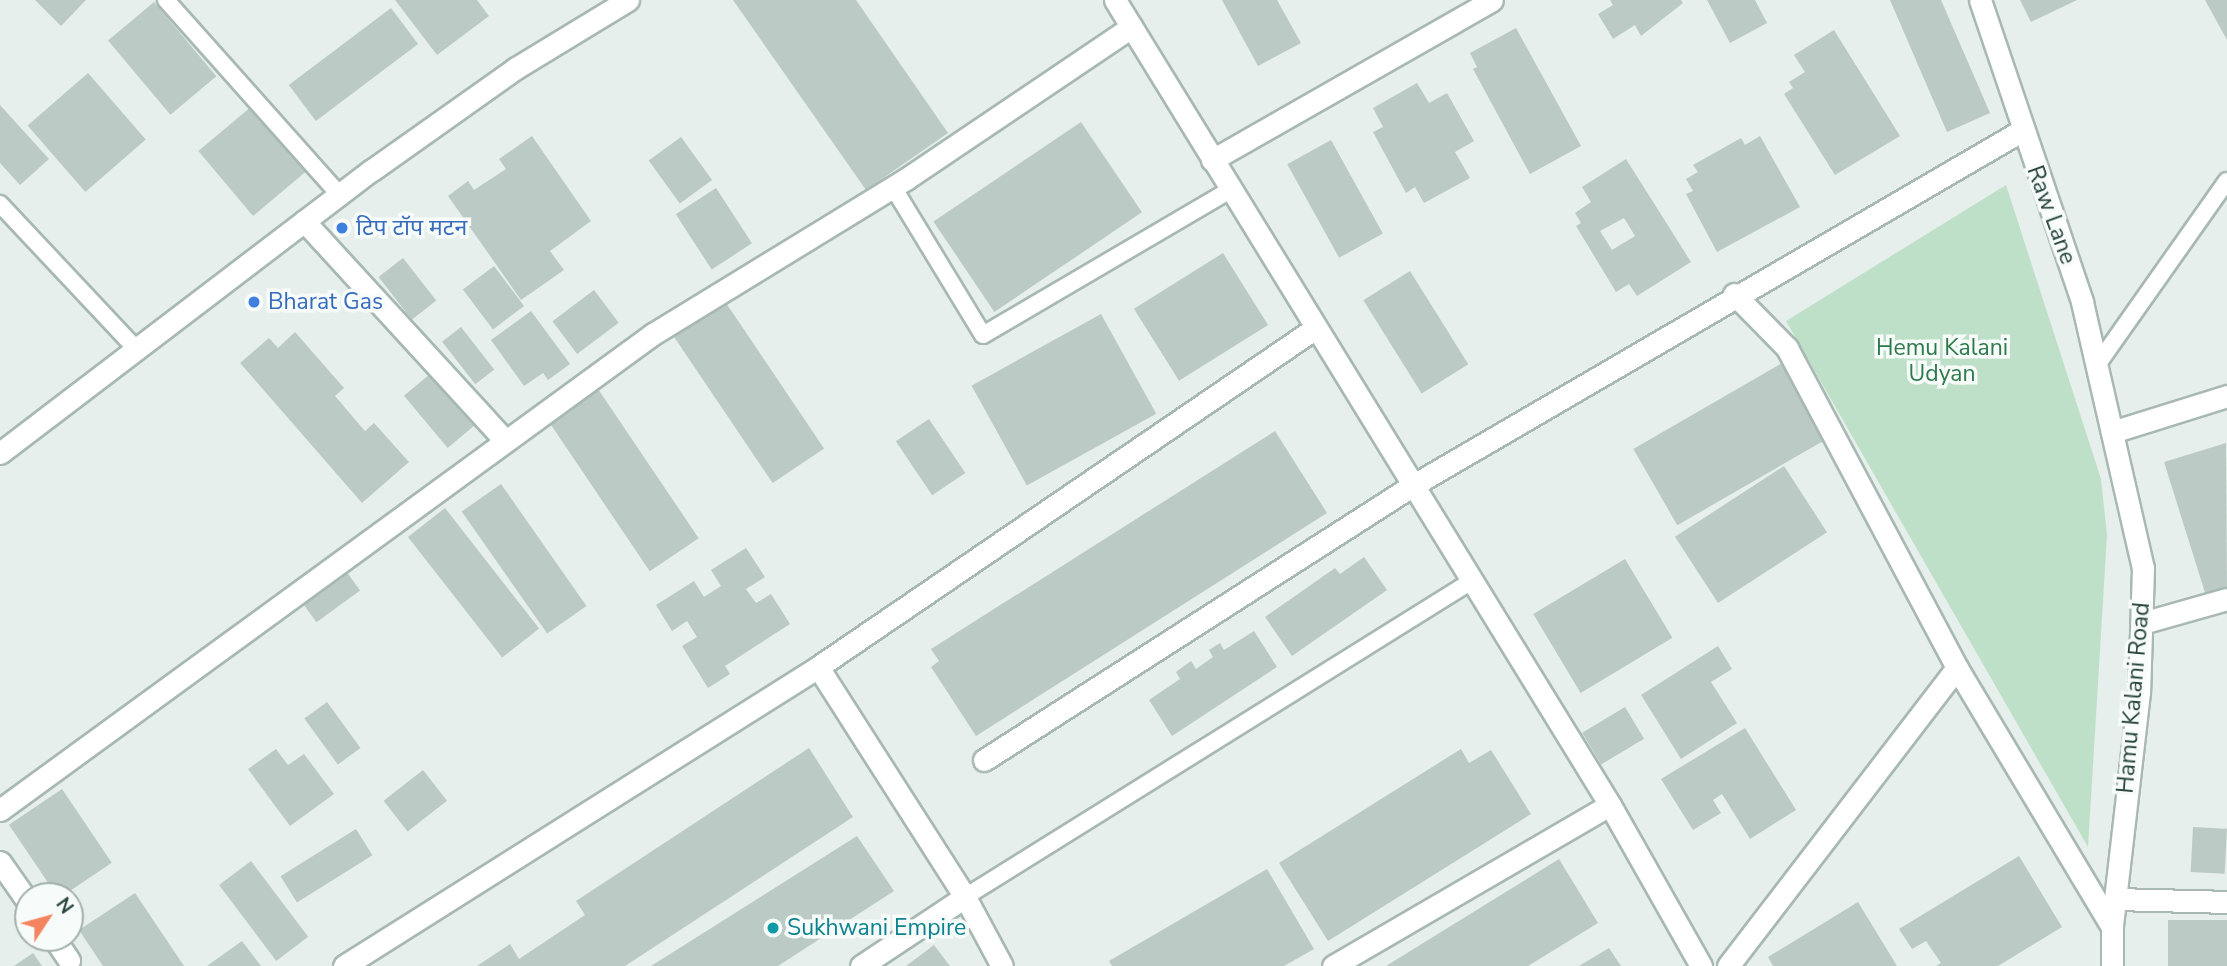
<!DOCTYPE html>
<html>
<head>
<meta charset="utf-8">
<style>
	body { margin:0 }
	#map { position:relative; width:2227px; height:966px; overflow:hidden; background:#e6efeb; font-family:"Nunito Sans","Noto Sans Devanagari",sans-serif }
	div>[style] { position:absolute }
	.green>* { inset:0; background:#bfe0c8 }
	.building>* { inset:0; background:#bbcac4; transform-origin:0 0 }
	.roads { filter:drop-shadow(2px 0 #a8b8b2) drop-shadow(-2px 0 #a8b8b2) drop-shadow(0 2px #a8b8b2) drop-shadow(0 -2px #a8b8b2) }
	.lane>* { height:16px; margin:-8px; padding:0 8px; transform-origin:8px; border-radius:8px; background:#fff }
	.street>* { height:21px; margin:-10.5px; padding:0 10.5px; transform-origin:10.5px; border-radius:10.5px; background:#fff }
	.dots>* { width:19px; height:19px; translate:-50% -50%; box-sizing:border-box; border:4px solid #f7fbf9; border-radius:50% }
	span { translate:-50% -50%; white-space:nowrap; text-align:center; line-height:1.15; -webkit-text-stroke:7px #f7fbf9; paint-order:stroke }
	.street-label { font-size:23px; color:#24423a }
	.shop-label { font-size:23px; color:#366cbe }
	.left { translate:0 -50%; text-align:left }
	.park-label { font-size:23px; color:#2d7a4b }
	.culture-label { font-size:23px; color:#0d838f }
	.north { position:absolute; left:14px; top:882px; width:70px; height:70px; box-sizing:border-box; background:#f7fbf9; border:2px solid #a3b1ad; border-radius:50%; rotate:54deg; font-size:19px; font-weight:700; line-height:28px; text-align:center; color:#24423a }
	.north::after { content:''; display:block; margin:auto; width:24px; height:32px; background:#f4845f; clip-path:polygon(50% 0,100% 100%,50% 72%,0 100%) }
</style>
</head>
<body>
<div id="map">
	<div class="green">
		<div style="clip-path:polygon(2006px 185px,2101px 479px,2107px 535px,2088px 847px,1786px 321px)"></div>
	</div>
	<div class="building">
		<div style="clip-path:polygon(35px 0,86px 0,61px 26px)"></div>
		<div style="clip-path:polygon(395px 0,477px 0,489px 16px,437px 55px)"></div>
		<div style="clip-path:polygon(733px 0,856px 0,948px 133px,866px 190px)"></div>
		<div style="clip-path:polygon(1222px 0,1277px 0,1301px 43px,1258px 66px)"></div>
		<div style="clip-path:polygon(1610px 0,1681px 0,1683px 3px,1641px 36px,1635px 25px,1613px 39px,1598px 14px,1613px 5px)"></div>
		<div style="clip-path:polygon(1707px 0,1755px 0,1767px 23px,1730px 43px)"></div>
		<div style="clip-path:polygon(1890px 0,1941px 0,1990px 113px,1947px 132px)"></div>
		<div style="clip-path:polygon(2020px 0,2077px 0,2031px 22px)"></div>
		<div style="clip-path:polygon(2205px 0,2227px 0,2227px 40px)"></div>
		<div style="left:154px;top:2px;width:97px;height:60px;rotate:50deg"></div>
		<div style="left:391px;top:8px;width:45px;height:128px;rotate:53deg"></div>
		<div style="clip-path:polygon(1516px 28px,1581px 146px,1530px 174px,1473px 69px,1477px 67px,1470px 53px)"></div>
		<div style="clip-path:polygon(1834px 30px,1900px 136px,1835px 175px,1784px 94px,1793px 88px,1789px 82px,1805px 72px,1794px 55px)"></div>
		<div style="left:88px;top:73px;width:88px;height:80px;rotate:49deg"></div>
		<div style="clip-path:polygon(1417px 83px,1429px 103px,1447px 93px,1474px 141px,1455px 152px,1470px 178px,1424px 203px,1415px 187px,1406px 193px,1373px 132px,1383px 127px,1373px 108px)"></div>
		<div style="clip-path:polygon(0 105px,49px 159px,20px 185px,0 163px)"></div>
		<div style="left:252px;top:106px;width:85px;height:70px;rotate:50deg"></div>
		<div style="left:1081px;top:122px;width:109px;height:178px;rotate:56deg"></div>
		<div style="clip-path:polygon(532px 136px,591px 221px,550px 251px,564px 270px,521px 300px,448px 196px,468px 181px,474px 190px,506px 169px,499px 159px)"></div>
		<div style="clip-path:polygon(1760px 136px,1800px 207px,1717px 252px,1686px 194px,1693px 191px,1686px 179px,1698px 172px,1693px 165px,1741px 138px,1745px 145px)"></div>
		<div style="left:681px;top:137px;width:53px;height:40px;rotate:54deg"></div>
		<div style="left:1331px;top:140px;width:107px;height:50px;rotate:61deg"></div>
		<div style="clip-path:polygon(evenodd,1626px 159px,1691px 262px,1637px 296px,1629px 284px,1616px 292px,1576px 226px,1581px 223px,1575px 213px,1591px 202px,1582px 187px,1626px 159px,1624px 218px,1635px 236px,1612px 250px,1600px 231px,1624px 218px)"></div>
		<div style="left:716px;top:188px;width:66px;height:48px;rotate:57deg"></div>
		<div style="left:1223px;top:253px;width:85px;height:105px;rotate:58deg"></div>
		<div style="left:403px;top:258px;width:54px;height:31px;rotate:52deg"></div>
		<div style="left:494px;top:266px;width:50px;height:39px;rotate:53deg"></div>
		<div style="left:1410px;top:271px;width:110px;height:55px;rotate:58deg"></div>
		<div style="left:594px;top:290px;width:41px;height:52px;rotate:53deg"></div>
		<div style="left:724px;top:300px;width:179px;height:62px;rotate:56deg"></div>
		<div style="clip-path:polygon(531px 311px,570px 364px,548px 380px,543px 373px,524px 386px,491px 340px)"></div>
		<div style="left:1101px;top:314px;width:114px;height:148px;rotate:61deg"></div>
		<div style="left:461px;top:327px;width:54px;height:24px;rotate:52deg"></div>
		<div style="clip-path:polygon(295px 332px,344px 388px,335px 396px,365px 431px,374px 423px,409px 462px,362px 503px,240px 363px,269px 338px,278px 348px)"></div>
		<div style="left:1784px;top:362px;width:88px;height:174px;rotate:60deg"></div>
		<div style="left:430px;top:374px;width:68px;height:34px;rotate:50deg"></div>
		<div style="left:598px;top:389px;width:180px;height:59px;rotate:56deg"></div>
		<div style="left:929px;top:419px;width:65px;height:40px;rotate:56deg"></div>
		<div style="clip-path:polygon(1275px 431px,1327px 513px,976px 736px,931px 667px,939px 661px,931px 649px)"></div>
		<div style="clip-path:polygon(2226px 443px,2227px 593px,2207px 599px,2164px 462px)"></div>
		<div style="left:1784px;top:466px;width:79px;height:130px;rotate:57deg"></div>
		<div style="left:501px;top:484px;width:149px;height:48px;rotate:55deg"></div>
		<div style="left:445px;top:508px;width:153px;height:47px;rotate:52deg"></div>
		<div style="clip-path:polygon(746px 548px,765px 577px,746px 589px,756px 603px,771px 594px,790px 624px,725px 666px,730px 674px,708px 688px,682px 646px,697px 637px,687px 621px,672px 631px,656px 605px,694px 581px,704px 597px,721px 586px,711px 570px)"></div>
		<div style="clip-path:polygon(1364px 557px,1387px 590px,1292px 656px,1265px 617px,1335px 568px,1340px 574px)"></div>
		<div style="left:1625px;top:559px;width:92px;height:107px;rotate:59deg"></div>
		<div style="left:346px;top:571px;width:24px;height:54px;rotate:54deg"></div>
		<div style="clip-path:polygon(1254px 631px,1277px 667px,1172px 736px,1149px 700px,1180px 679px,1176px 672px,1191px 661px,1196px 669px,1213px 657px,1209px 650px,1220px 643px,1224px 650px)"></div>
		<div style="clip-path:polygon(1718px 646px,1732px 669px,1711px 682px,1737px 723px,1681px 759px,1641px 695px)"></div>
		<div style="left:327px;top:702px;width:57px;height:28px;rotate:54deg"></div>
		<div style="left:1625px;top:707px;width:37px;height:50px;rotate:59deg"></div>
		<div style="clip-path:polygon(1745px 728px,1796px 810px,1750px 839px,1722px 794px,1713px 800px,1721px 813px,1693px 830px,1661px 779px)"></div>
		<div style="clip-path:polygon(809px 748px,853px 817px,625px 966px,477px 966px,510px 944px,519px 959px,585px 915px,576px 901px)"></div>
		<div style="clip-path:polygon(276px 749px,288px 765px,304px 754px,334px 794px,290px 826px,248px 769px)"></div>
		<div style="clip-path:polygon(1461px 749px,1469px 763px,1491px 750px,1531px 814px,1328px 941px,1279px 863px)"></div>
		<div style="left:423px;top:770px;width:39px;height:50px;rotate:52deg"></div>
		<div style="left:62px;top:789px;width:89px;height:64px;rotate:56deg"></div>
		<div style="left:2193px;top:827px;width:34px;height:45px;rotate:3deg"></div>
		<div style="left:356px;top:829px;width:31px;height:89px;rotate:58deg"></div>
		<div style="clip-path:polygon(857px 836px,894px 891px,778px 966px,651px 966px)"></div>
		<div style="clip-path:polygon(2019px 856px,2062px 927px,1998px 966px,1936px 966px,1941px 963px,1926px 941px,1912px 949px,1899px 929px)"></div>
		<div style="clip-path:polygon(1559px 859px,1598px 923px,1528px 966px,1386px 966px)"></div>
		<div style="left:251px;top:861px;width:95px;height:40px;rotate:53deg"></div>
		<div style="clip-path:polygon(1267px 869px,1314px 949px,1284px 966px,1112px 966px,1109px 961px)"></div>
		<div style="clip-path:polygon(135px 893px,184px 966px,103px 966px,79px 930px)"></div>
		<div style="clip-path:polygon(1858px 902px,1897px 966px,1773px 966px,1768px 957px)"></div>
		<div style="left:2227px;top:920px;width:46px;height:59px;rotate:90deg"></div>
		<div style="clip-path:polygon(242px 941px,261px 966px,207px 966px)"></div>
		<div style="clip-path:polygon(934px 945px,950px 966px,906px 966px)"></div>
		<div style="clip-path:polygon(1609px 948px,1621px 966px,1579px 966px)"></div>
		<div style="clip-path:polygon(33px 953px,42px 966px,14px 966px)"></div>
	</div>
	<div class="roads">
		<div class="lane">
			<div style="left:166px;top:0;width:260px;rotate:48.3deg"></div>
			<div style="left:893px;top:187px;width:173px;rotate:58.7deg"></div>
			<div style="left:983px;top:335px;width:286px;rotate:-30.4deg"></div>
			<div style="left:0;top:204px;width:199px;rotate:46.8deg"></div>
			<div style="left:2097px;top:365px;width:225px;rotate:-54.8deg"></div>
			<div style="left:965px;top:897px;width:595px;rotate:-31.95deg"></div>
		</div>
		<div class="street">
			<div style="left:1115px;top:0;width:945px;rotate:58.41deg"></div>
			<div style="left:1610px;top:805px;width:185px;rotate:60.5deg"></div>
			<div style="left:1980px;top:0;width:319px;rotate:71.3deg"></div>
			<div style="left:2082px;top:302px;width:273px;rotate:77.1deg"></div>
			<div style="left:2143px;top:568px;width:124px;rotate:91.8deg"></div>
			<div style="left:2139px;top:692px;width:237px;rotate:96.6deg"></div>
			<div style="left:2112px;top:927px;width:39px;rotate:90deg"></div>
			<div style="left:1212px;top:160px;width:322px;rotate:-29.7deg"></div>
			<div style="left:304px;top:221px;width:297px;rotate:47.5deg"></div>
			<div style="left:1734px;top:294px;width:76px;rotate:45.5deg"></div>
			<div style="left:1787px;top:348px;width:362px;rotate:62deg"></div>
			<div style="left:1957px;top:668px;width:302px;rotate:59.1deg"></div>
			<div style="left:2112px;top:432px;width:121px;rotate:-17.4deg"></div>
			<div style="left:0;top:453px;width:467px;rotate:-37.3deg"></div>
			<div style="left:372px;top:170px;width:176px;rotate:-35.3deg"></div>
			<div style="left:516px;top:68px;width:131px;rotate:-31.3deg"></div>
			<div style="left:2142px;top:623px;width:88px;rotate:-15.8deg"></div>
			<div style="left:818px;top:667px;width:273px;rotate:57.4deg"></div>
			<div style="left:965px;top:897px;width:78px;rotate:61.8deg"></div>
			<div style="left:984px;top:760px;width:506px;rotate:-32.65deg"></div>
			<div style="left:1410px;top:487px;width:707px;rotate:-30.23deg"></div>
			<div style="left:0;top:810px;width:808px;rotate:-36.09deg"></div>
			<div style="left:653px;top:334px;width:297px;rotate:-31.5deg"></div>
			<div style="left:906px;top:179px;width:272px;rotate:-34deg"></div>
			<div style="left:0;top:862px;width:49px;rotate:55deg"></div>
			<div style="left:2115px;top:899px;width:112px;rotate:1.5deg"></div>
			<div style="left:54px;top:938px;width:27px;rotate:56deg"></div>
			<div style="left:344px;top:966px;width:560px;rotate:-32.24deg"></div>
			<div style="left:818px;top:667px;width:600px;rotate:-34.27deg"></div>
			<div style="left:861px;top:966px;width:125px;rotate:-33.6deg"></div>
			<div style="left:1333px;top:966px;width:320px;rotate:-30.2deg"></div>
			<div style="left:1728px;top:966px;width:376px;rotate:-52.5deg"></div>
		</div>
	</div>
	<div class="dots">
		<div style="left:342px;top:228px;background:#3f7fe0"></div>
		<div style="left:254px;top:302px;background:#3f7fe0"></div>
		<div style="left:773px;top:928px;background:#0f9aa8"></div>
	</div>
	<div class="street-label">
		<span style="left:2051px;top:215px;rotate:70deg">Raw Lane</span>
		<span style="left:2134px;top:698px;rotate:-85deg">Hamu Kalani Road</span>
	</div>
	<div class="shop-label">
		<span class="left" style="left:356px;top:228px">टिप टॉप मटन</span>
		<span class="left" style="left:268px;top:302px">Bharat Gas</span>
	</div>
	<div class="park-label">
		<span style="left:1942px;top:361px">Hemu Kalani<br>Udyan</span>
	</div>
	<div class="culture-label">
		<span class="left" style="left:787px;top:928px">Sukhwani Empire</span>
	</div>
	<div class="north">N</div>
</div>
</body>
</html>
